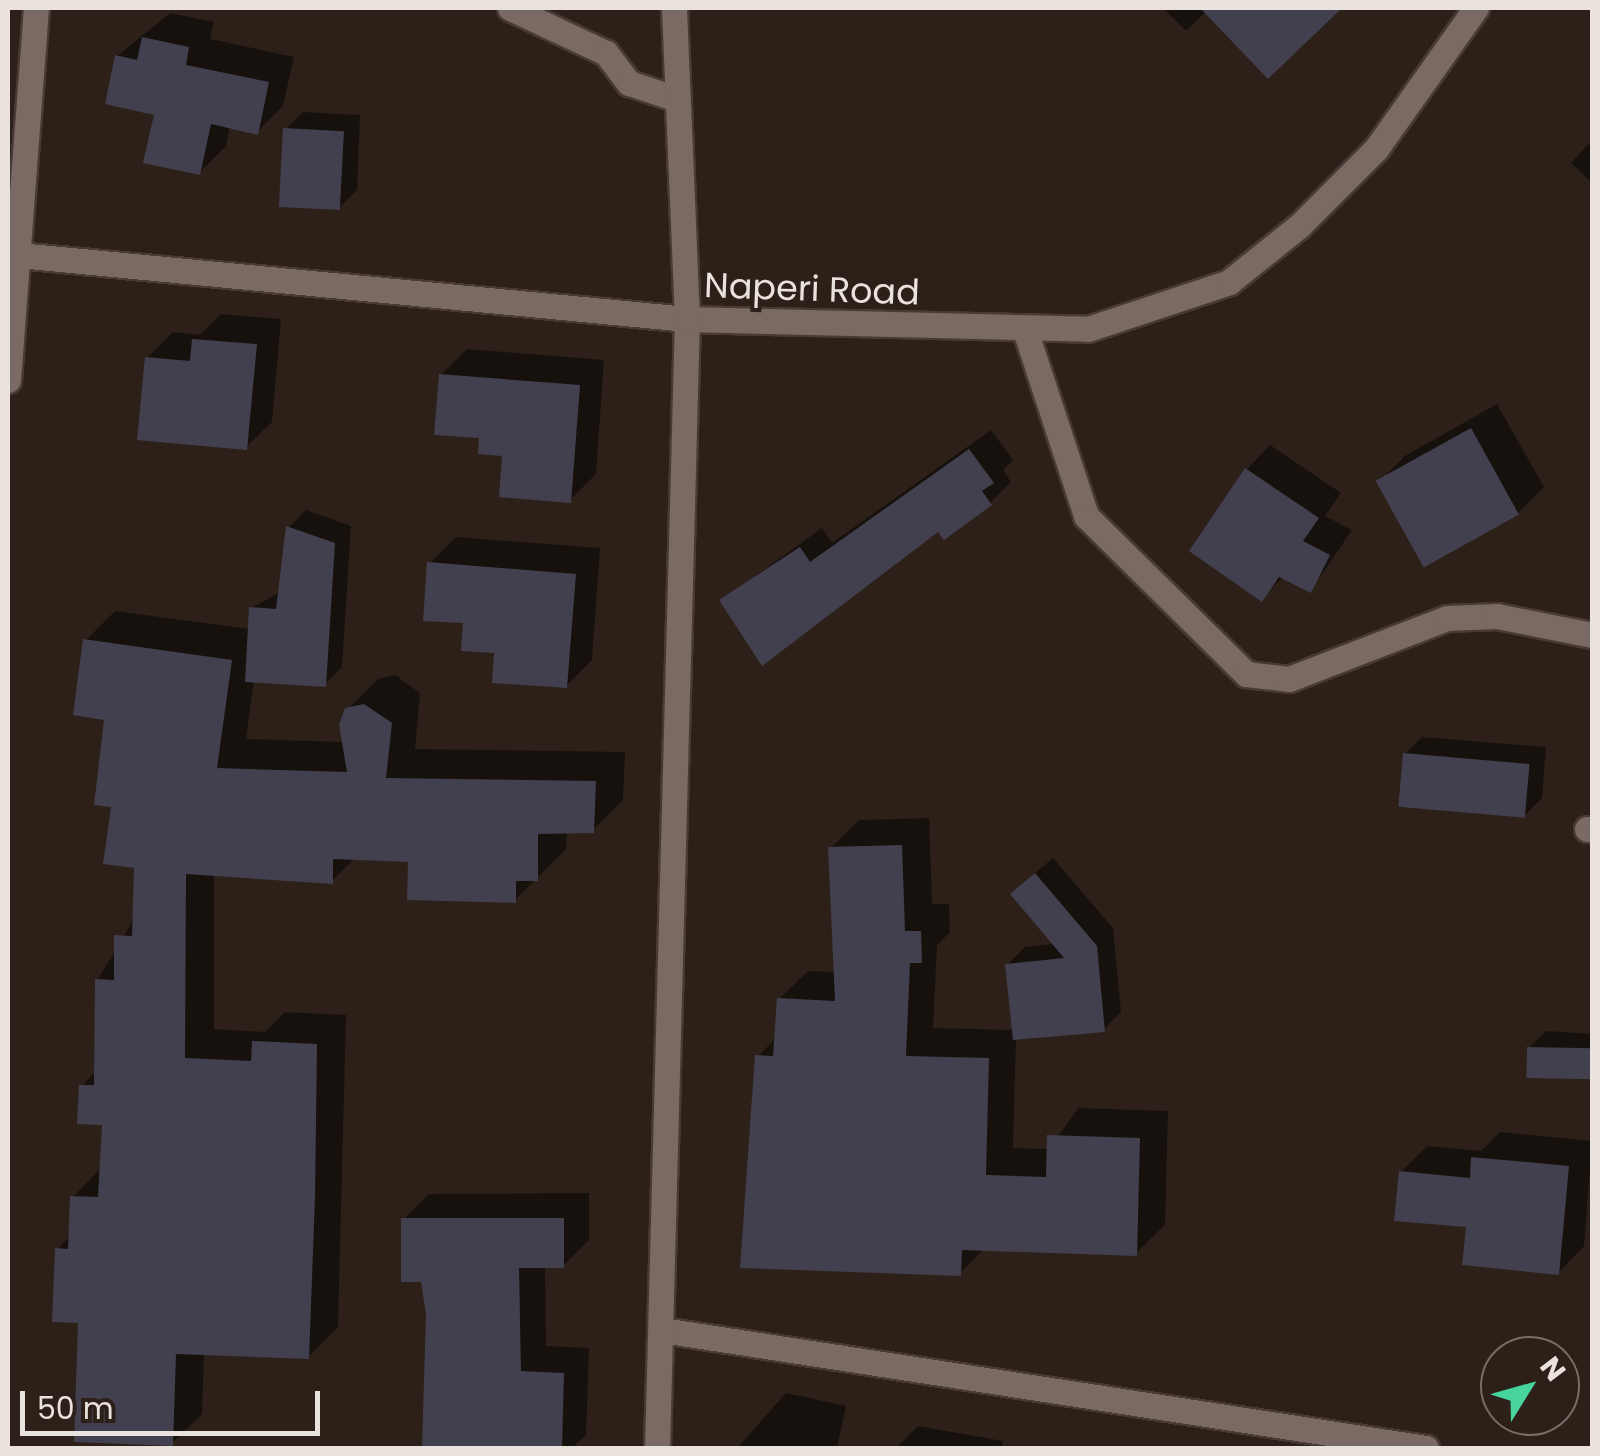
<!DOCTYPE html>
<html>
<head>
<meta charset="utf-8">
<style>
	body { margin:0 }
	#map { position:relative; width:1600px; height:1456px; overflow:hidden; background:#2c2019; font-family:Poppins,sans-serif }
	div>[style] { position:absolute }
	.shadow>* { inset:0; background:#0007 }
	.building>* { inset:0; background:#42404e; transform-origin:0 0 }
	.roads { filter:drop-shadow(2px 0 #473b34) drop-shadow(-2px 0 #473b34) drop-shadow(0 2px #473b34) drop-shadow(0 -2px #473b34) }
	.minor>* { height:25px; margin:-12.5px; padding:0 12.5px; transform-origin:12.5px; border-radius:12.5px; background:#7b6963 }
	span { translate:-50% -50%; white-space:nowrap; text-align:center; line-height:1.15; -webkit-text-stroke:8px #2c2019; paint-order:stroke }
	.street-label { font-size:35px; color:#eae2dd }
	.frame { position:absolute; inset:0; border:10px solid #eae2dd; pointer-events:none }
	.north { position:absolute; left:1480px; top:1336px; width:100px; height:100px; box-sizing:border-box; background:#2c2019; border:2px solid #786e67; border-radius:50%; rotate:53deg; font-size:28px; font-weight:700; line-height:40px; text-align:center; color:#eae2dd }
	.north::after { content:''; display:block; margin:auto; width:35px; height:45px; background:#48d49d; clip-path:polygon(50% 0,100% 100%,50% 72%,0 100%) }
	.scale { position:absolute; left:20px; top:1391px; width:300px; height:45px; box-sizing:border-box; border:5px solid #eae2dd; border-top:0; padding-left:12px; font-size:30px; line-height:35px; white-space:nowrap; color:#eae2dd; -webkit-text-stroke:8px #2c2019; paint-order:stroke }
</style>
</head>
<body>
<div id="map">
	<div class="shadow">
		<div style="clip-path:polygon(1163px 8px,1339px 8px,1268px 75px,1207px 11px,1186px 31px)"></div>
		<div style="clip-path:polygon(170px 13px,214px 22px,210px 39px,294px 57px,283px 106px,257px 132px,230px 126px,226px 146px,200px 172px,117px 56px)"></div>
		<div style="clip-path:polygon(303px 112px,360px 115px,357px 190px,340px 207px,286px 129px)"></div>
		<div style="clip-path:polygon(1592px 140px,1592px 183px,1571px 163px)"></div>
		<div style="clip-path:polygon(221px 314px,281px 319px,272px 422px,246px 447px,147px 358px,173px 332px,200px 335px)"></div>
		<div style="clip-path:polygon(467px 349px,604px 360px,596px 474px,570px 500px,482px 436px,441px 375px)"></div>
		<div style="clip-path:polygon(1497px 404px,1544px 487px,1518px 513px,1426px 565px,1379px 482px,1405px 456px)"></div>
		<div style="clip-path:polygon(991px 430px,1013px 460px,1003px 470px,1011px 482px,990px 503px,722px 600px,822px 528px,832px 543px)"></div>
		<div style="clip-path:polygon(1270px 445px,1341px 493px,1325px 516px,1352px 530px,1311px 590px,1284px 576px,1262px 598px,1247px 469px)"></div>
		<div style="clip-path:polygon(306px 510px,351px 526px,342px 667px,325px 684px,254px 680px,246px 739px,344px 742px,348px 709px,378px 679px,395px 675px,420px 693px,415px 749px,625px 752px,623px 800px,593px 830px,567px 831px,566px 849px,515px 900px,410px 860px,355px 858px,332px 881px,214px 874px,214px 1029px,265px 1032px,285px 1012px,346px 1015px,338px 1327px,308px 1357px,204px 1352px,202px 1414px,172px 1443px,81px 1321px,57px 1250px,71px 1235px,73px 1197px,102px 1167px,105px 1123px,82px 1086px,97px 1070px,97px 981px,135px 917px,136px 866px,114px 805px,107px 718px,85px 641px,115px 611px,250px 629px,251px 608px,281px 592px,289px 527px)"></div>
		<div style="clip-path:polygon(456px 537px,600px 548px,592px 660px,566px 686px,465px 621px,430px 563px)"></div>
		<div style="clip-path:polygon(1422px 737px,1546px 747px,1542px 798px,1525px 815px,1405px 754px)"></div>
		<div style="clip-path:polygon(929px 818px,932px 904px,949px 904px,950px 932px,937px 945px,933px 1028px,1014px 1030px,1008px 964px,1025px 947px,1055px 944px,1030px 877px,1053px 858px,1113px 928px,1121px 1012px,1104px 1029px,1016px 1037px,1013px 1148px,1049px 1149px,1078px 1108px,1168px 1111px,1165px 1225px,1136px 1253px,985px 1248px,960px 1273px,758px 1056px,777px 1037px,779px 999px,808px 971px,836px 972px,831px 848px,859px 820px)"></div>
		<div style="clip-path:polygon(1546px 1031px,1592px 1034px,1592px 1077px,1528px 1076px,1529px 1048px)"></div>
		<div style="clip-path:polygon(1500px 1132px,1592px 1141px,1584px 1246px,1559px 1272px,1468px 1225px,1401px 1172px,1427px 1146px,1481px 1151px)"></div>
		<div style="clip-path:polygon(589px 1193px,589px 1240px,563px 1266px,545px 1266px,546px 1346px,589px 1348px,586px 1435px,572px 1448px,425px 1448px,429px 1313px,404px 1219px,429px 1194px)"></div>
		<div style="clip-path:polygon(786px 1393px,846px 1406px,837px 1448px,737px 1448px)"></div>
		<div style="clip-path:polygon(918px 1426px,1003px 1441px,1002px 1448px,896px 1448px)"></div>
	</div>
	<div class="building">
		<div style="clip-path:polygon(1200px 8px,1342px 8px,1268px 79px)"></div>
		<div style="clip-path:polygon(142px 37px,189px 47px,186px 65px,269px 82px,258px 135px,211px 124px,200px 175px,143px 163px,154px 115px,105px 104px,115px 55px,137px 60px)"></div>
		<div style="left:283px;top:128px;width:61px;height:79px;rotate:3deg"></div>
		<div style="clip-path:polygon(192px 339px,257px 344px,247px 450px,137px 440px,145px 357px,190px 361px)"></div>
		<div style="clip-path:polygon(439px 374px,580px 385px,571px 503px,499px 497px,502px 456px,478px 454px,479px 438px,434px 435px)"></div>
		<div style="left:1471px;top:428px;width:99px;height:109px;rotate:61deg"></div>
		<div style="clip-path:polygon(969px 449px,994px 483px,982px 491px,992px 505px,944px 540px,938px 532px,762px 666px,719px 600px,800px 547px,810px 562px)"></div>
		<div style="clip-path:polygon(1245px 468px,1319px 518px,1303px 541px,1330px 555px,1311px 593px,1279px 577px,1262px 602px,1189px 551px)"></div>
		<div style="clip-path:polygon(286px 526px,335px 543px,326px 687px,245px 682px,249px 607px,276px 609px)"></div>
		<div style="clip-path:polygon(427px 562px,576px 574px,567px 688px,492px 683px,494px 653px,461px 651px,463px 623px,423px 621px)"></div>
		<div style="clip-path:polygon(83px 639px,232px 660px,217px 768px,347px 772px,339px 725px,345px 708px,364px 704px,392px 723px,386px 778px,596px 781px,594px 833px,538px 834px,538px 881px,516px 881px,516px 903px,407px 900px,408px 862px,333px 859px,333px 884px,186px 874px,185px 1058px,251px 1061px,252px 1041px,317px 1044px,315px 1198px,309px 1359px,176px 1354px,173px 1446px,74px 1442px,78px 1323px,52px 1322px,55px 1248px,68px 1249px,70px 1196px,98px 1197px,102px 1125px,77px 1124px,79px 1085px,94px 1085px,95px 979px,114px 980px,114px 935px,132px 936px,134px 868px,103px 864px,111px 807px,94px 805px,104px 720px,73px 715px)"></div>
		<div style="left:1403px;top:753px;width:127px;height:54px;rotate:5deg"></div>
		<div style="clip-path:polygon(902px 845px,905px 931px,921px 931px,922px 963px,910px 963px,906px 1056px,989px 1058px,986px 1175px,1046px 1177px,1047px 1135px,1140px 1138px,1137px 1256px,962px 1250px,961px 1276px,740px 1268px,755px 1055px,773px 1056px,777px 998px,835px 1001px,828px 847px)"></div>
		<div style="clip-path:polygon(1035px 873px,1097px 946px,1105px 1032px,1013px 1040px,1005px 964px,1064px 958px,1010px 894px)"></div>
		<div style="left:1527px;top:1047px;width:65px;height:31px;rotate:1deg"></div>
		<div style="clip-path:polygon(1471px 1157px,1569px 1166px,1559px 1275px,1462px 1265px,1466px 1227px,1394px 1221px,1399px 1171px,1470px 1178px)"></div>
		<div style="clip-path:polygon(401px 1218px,564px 1218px,564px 1268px,519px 1268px,521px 1371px,564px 1373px,562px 1448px,422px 1448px,426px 1314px,421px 1282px,401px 1282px)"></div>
	</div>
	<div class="roads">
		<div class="minor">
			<div style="left:510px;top:8px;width:106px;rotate:25.1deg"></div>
			<div style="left:606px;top:53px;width:38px;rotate:53deg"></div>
			<div style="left:629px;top:83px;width:51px;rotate:18.4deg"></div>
			<div style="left:8px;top:254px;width:682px;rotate:5.47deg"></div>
			<div style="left:687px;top:319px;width:401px;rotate:1.4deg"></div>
			<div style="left:1088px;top:329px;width:149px;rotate:-18.4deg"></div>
			<div style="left:1229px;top:282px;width:90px;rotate:-38.7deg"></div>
			<div style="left:1299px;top:226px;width:109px;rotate:-45deg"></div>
			<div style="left:1376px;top:149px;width:173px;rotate:-54.7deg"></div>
			<div style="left:1026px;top:333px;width:193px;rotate:71.8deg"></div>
			<div style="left:1086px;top:516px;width:225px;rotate:44.6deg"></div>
			<div style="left:1246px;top:674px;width:43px;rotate:6.6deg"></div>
			<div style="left:1289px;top:679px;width:169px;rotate:-21.1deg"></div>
			<div style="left:1447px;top:618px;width:50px;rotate:-2.3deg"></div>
			<div style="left:1497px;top:616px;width:97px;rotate:11.3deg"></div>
			<div style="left:8px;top:380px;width:373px;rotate:-85.7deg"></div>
			<div style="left:1587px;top:829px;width:5px"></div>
			<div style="left:662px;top:1330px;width:773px;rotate:8.78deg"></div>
			<div style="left:657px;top:1448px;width:1129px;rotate:-88.48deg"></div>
			<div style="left:687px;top:319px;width:311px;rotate:-92.4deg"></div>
		</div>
	</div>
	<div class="street-label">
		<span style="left:812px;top:289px;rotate:2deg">Naperi Road</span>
	</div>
	<div class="frame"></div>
	<div class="north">N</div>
	<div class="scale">50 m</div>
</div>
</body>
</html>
